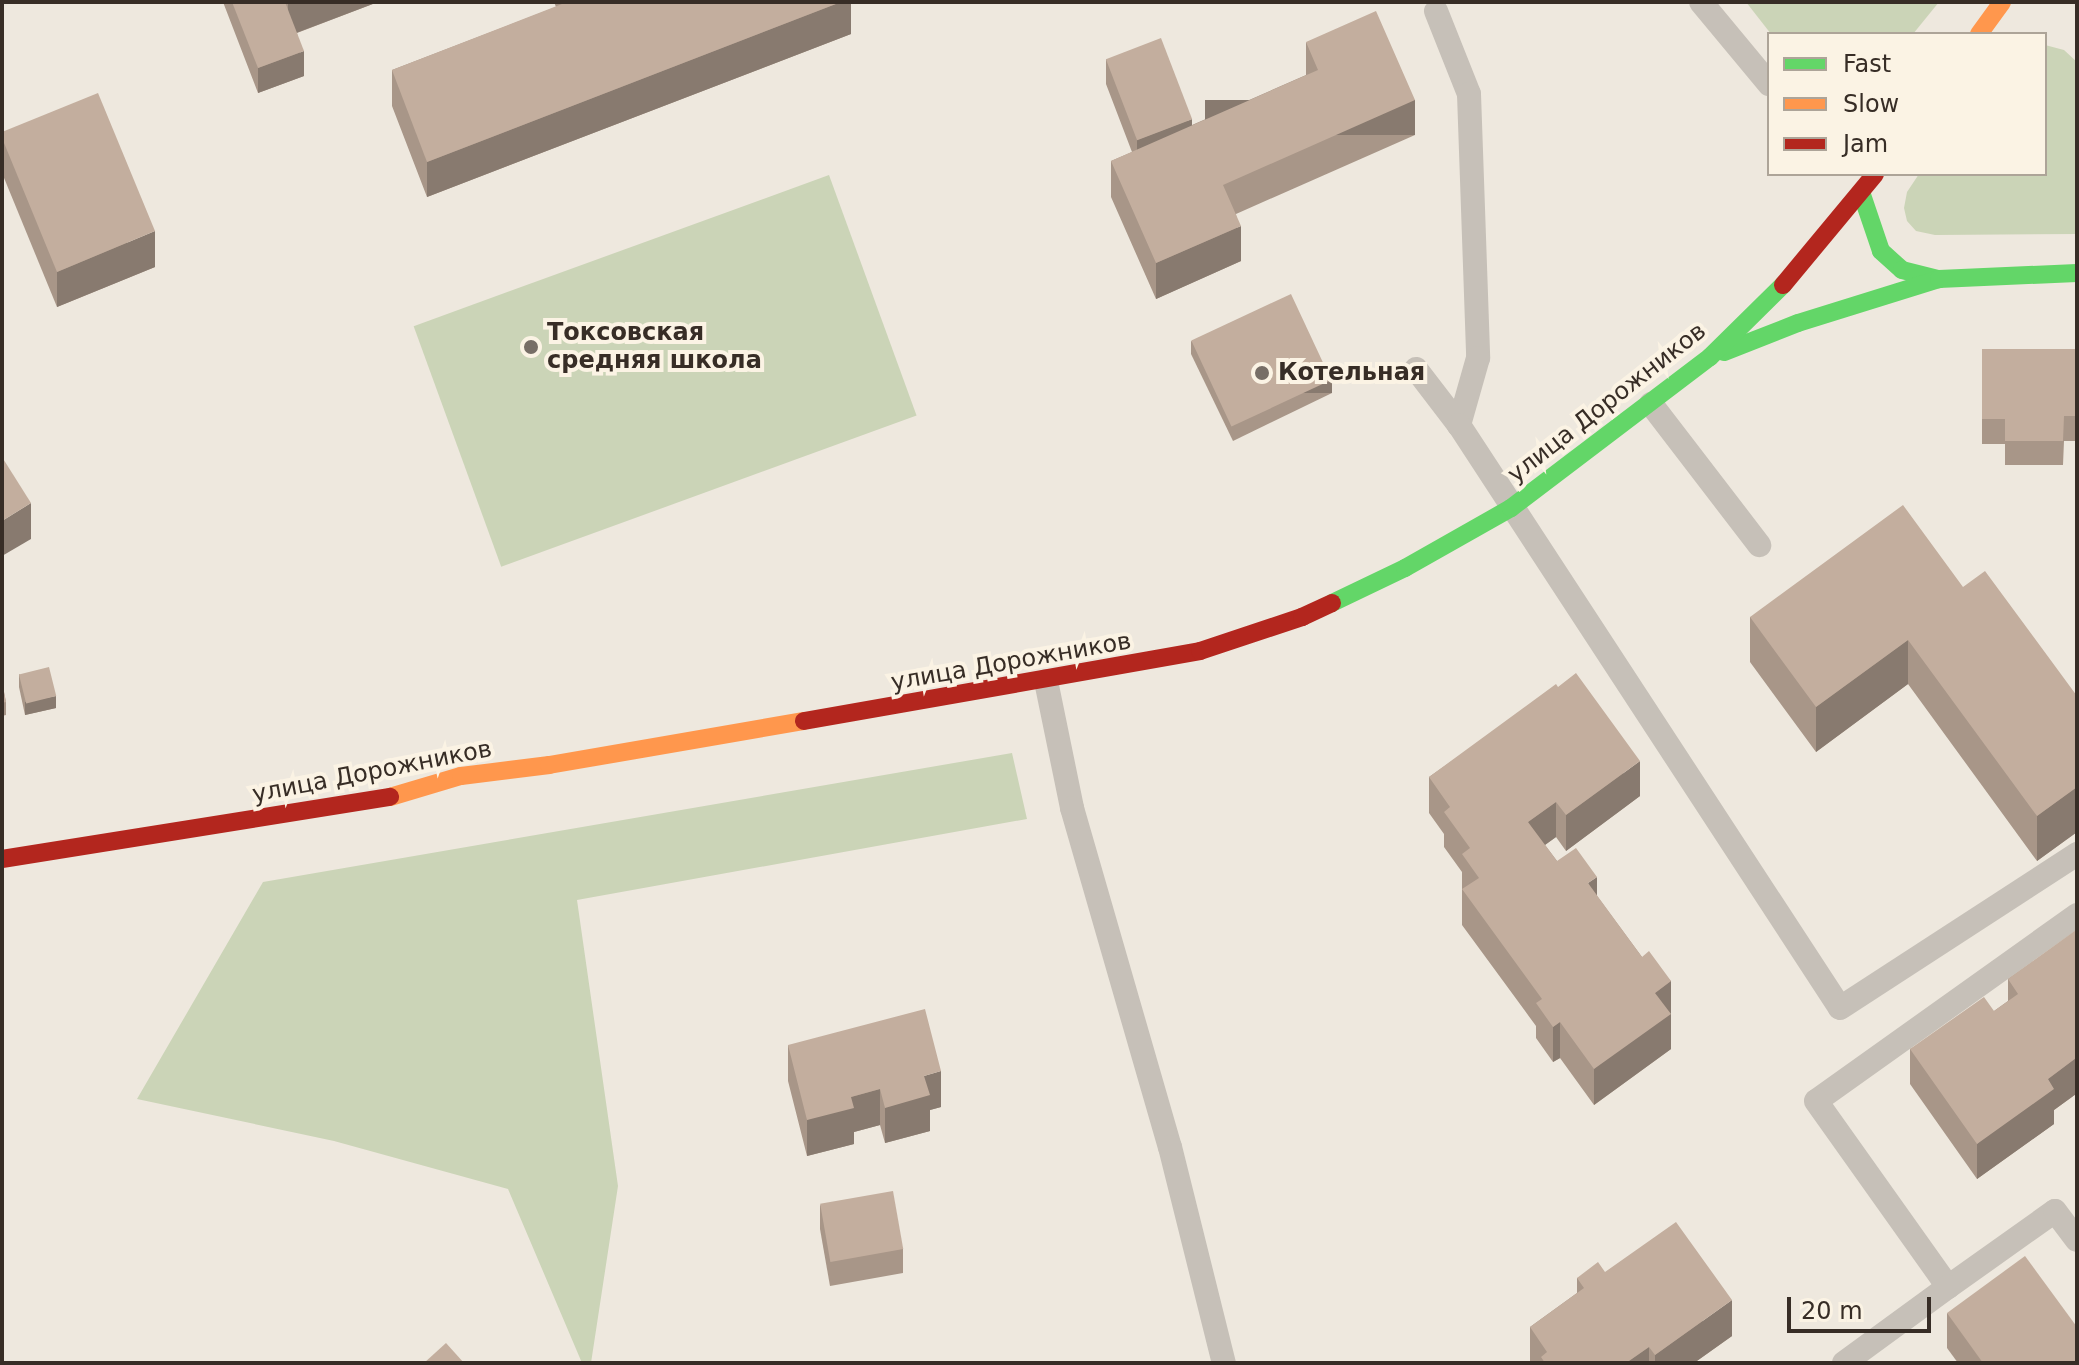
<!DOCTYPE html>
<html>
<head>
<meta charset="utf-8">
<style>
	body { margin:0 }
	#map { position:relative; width:2079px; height:1365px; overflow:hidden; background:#eee8de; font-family:"DejaVu Sans",sans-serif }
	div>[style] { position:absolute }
	.green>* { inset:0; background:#cbd4b7; transform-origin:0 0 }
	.lane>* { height:24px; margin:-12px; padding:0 12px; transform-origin:12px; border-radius:12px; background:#c6c0b8 }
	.fast>* { height:18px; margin:-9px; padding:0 9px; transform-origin:9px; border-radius:9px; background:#63d668 }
	.slow>* { height:18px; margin:-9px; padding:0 9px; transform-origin:9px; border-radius:9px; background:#ff974d }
	.jam>* { height:18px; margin:-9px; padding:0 9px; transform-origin:9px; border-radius:9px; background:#b3261e }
	.wall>* { inset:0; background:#a89688 }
	.shaded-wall>* { inset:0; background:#887a6f; transform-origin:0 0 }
	.building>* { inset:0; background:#c3ae9e; transform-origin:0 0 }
	.dots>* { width:22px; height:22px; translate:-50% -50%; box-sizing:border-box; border:4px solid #fbf3e4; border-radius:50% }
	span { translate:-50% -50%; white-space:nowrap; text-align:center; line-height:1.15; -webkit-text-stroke:8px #fbf3e4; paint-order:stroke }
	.poi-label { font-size:24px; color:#372d26; font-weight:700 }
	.left { translate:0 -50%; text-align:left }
	.street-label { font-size:24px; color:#372d26 }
	.frame { position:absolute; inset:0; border:4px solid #372d26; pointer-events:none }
	.legend { position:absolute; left:1767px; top:32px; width:280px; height:144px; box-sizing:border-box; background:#fbf3e4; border:2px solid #ada498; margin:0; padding:10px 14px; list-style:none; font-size:24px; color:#372d26 }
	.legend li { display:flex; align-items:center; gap:16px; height:40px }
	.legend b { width:40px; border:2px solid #ada498 }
	.scale { position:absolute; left:1787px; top:1297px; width:144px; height:36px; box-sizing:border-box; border:4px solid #372d26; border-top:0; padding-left:10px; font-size:24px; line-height:28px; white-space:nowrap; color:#372d26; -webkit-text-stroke:6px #fbf3e4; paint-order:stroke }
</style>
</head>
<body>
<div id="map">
	<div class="green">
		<div style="clip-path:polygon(1746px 2px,1939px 2px,1913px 34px,1771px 34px)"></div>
		<div style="clip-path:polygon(2045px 45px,2064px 50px,2077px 62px,2077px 234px,1935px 235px,1916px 231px,1907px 221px,1904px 208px,1907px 192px,1919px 174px,2045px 174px)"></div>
		<div style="left:829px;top:175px;width:256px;height:442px;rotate:70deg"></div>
		<div style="clip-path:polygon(1012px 753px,1027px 819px,577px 900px,618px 1186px,591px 1363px,582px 1363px,508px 1189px,334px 1141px,137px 1099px,263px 882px)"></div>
	</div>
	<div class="lane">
		<div style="left:1701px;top:2px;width:107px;rotate:50.3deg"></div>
		<div style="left:1436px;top:11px;width:89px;rotate:68.3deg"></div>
		<div style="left:1469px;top:94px;width:264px;rotate:88deg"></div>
		<div style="left:1478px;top:358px;width:70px;rotate:105.8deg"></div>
		<div style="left:1416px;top:369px;width:71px;rotate:52.5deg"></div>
		<div style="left:1459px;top:425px;width:696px;rotate:56.83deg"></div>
		<div style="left:1840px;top:1008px;width:283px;rotate:-33deg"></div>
		<div style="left:1651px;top:404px;width:178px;rotate:52.5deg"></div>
		<div style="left:1046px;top:681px;width:130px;rotate:78.4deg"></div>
		<div style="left:1072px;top:808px;width:353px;rotate:73.9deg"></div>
		<div style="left:1170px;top:1147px;width:223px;rotate:76deg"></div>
		<div style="left:2077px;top:915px;width:320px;rotate:144.5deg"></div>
		<div style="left:1816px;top:1101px;width:228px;rotate:54.6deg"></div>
		<div style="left:1948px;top:1287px;width:131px;rotate:-35.4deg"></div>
		<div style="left:2055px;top:1211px;width:36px;rotate:53deg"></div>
		<div style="left:1844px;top:1363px;width:129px;rotate:-36.2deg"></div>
	</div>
	<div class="fast">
		<div style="left:1861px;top:192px;width:62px;rotate:71.3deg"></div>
		<div style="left:1881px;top:251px;width:28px;rotate:42deg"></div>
		<div style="left:1902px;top:270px;width:38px;rotate:14deg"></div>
		<div style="left:1724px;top:352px;width:79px;rotate:-21.4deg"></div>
		<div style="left:1798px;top:323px;width:148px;rotate:-17.3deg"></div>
		<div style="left:1939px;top:279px;width:138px;rotate:-2.5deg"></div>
		<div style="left:1332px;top:603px;width:81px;rotate:-25.6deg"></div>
		<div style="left:1405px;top:568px;width:122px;rotate:-29.5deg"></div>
		<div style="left:1511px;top:508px;width:250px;rotate:-37.2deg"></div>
		<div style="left:1710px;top:357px;width:103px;rotate:-44.6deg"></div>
	</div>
	<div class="slow">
		<div style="left:1979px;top:34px;width:39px;rotate:-54deg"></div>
		<div style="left:390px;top:797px;width:74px;rotate:-16.5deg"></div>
		<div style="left:461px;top:776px;width:89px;rotate:-7.1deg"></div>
		<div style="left:549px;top:765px;width:259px;rotate:-9.8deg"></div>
	</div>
	<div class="jam">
		<div style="left:1783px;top:285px;width:144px;rotate:-50.3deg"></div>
		<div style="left:804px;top:721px;width:402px;rotate:-10deg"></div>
		<div style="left:1200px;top:651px;width:108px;rotate:-18.4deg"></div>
		<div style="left:1302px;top:617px;width:33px;rotate:-25deg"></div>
		<div style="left:2px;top:859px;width:393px;rotate:-9.1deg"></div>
	</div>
	<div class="wall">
		<div style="clip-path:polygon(223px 2px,378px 2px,297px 33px,304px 76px,258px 93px)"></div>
		<div style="clip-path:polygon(554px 2px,851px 2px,851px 34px,427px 197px,392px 106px,392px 70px,556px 7px)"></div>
		<div style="clip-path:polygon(1306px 42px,1415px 135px,1236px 214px,1241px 261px,1156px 299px,1111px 197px,1111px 161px,1132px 152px,1106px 84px,1106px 59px,1192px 125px,1306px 75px)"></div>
		<div style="clip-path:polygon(2px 132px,155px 267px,57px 307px,2px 173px)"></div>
		<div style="clip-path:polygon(1191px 341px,1332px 393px,1233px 441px,1191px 354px)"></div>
		<div style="clip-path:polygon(1982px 349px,2077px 349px,2077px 441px,2064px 441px,2063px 465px,2005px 465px,2005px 444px,1982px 444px)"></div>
		<div style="clip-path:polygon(1963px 587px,2077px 696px,2077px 832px,2037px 861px,1908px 684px,1816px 752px,1750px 662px,1750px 617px)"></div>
		<div style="clip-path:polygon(19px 674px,56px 708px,25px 715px,19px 687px)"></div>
		<div style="clip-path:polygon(2px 682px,6px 702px,6px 715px,2px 716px)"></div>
		<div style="clip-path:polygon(1558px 687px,1640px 796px,1566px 851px,1556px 837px,1545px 845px,1557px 861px,1597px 896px,1642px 957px,1671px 981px,1671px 1049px,1594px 1105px,1560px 1058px,1553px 1062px,1536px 1038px,1536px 1026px,1462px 925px,1462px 872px,1444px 847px,1444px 834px,1429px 813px,1429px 777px)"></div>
		<div style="clip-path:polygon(2077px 931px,2077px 1095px,2076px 1094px,2054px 1110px,2054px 1124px,1977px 1179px,1910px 1084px,1910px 1049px,1994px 1011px,2008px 1001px,2008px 979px)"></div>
		<div style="clip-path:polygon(788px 1045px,941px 1107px,930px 1110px,930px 1131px,885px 1143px,880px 1125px,854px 1132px,854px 1144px,807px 1156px,788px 1081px)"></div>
		<div style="clip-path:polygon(820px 1205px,903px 1249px,903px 1273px,830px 1286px,820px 1229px)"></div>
		<div style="clip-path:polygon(1605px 1272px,1732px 1336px,1694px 1363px,1530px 1363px,1530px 1327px,1577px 1293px,1577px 1278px)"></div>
		<div style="clip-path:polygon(1947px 1313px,2077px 1363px,1958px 1363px,1947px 1348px)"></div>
	</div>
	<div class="shaded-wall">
		<div style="clip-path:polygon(288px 2px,378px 2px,288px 36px)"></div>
		<div style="clip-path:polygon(841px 2px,851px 2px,851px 34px,427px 197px,427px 162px)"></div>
		<div style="clip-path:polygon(304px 51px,304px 76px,258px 93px,258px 68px)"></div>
		<div style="left:1415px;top:100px;width:35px;height:210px;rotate:90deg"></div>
		<div style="clip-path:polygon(1192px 119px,1192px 144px,1137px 165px,1137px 140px)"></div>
		<div style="clip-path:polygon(1241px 226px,1241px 261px,1156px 299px,1156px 263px)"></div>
		<div style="clip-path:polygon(155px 231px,155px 267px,57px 307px,57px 272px)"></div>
		<div style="left:1332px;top:380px;width:13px;height:110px;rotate:90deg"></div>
		<div style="clip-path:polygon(31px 503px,31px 539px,2px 556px,2px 521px)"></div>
		<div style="clip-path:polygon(1908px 640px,1908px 684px,1816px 752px,1816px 707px)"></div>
		<div style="clip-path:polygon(56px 696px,56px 708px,25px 715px,25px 702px)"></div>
		<div style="clip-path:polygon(1640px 761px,1640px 796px,1566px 851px,1566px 815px)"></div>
		<div style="clip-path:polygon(2077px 787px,2077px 832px,2037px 861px,2037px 816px)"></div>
		<div style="clip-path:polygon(1556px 802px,1556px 837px,1528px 857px,1528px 822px)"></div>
		<div style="clip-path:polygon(1597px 877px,1597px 912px,1588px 883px)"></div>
		<div style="clip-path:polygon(1671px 981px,1671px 1049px,1594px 1105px,1594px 1069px,1655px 993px)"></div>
		<div style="clip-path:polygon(1560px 1022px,1560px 1058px,1553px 1062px,1553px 1027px)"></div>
		<div style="clip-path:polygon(2076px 1058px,2076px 1094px,2054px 1110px,2054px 1124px,1977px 1179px,1977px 1144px,2048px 1079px)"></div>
		<div style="clip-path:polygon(941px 1071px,941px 1107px,930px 1110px,930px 1131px,885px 1143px,885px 1108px,924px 1076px)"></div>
		<div style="clip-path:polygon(880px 1089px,880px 1125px,854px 1132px,854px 1144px,807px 1156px,807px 1120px,851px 1097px)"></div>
		<div style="clip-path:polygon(1732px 1300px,1732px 1336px,1694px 1363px,1655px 1363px,1655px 1355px)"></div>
		<div style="clip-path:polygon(1649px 1347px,1649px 1363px,1626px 1363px)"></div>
	</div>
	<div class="building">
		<div style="clip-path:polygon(232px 2px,285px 2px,304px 51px,258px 68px)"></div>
		<div style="clip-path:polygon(567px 2px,841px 2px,427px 162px,392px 70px)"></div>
		<div style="clip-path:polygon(1376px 11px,1415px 100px,1223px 185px,1241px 226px,1156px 263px,1111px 161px,1318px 70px,1306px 42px)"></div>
		<div style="left:1161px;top:38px;width:87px;height:59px;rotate:69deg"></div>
		<div style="clip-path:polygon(98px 93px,155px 231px,57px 272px,2px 138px,2px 132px)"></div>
		<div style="left:1291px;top:294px;width:95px;height:110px;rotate:65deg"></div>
		<div style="clip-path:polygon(1982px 349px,2077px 349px,2077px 416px,2064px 416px,2063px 441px,2005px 441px,2005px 419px,1982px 419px)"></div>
		<div style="clip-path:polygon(2px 457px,31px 503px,2px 521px)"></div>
		<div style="clip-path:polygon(1903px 505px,1963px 587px,1985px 571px,2077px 696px,2077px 787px,2037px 816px,1908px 640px,1816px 707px,1750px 617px)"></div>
		<div style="left:49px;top:667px;width:30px;height:31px;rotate:76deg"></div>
		<div style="clip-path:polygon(1576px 673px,1640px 761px,1566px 815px,1556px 802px,1528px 822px,1557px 861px,1576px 848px,1597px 877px,1588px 883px,1642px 957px,1649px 951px,1671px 981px,1655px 993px,1671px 1014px,1594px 1069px,1560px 1022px,1553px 1027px,1536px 1003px,1542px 999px,1462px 889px,1479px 878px,1462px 854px,1470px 848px,1444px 812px,1450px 807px,1429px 777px,1556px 684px,1558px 687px)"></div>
		<div style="clip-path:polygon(2px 682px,6px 702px,2px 703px)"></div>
		<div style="clip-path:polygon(2076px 930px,2077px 1060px,2076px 1058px,2048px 1079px,2054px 1089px,1977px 1144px,1910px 1049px,1984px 997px,1994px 1011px,2018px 994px,2008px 979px)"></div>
		<div style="clip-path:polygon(925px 1009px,941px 1071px,924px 1076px,930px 1095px,885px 1108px,880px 1089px,851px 1097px,854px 1108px,807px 1120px,788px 1045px)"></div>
		<div style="left:893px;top:1191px;width:59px;height:74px;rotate:80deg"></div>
		<div style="clip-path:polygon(1676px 1222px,1732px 1300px,1655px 1355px,1649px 1347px,1626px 1363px,1545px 1363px,1541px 1357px,1547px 1352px,1530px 1327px,1584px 1288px,1577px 1278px,1598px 1262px,1605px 1272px)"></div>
		<div style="clip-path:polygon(2025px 1256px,2077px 1327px,2077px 1363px,1983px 1363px,1947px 1313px)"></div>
		<div style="clip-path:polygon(446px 1343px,464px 1363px,424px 1363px)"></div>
	</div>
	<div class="dots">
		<div style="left:531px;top:347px;background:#776e66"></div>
		<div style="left:1262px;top:373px;background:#776e66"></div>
	</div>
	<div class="poi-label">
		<span class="left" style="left:547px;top:347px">Токсовская<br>средняя школа</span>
		<span class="left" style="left:1278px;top:373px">Котельная</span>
	</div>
	<div class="street-label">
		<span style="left:1607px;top:403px;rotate:-38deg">улица Дорожников</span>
		<span style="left:1011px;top:662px;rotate:-10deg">улица Дорожников</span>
		<span style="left:372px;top:772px;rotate:-11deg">улица Дорожников</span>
	</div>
	<div class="frame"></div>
	<ul class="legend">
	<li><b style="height:10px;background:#63d668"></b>Fast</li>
	<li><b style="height:10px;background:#ff974d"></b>Slow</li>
	<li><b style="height:10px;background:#b3261e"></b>Jam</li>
	</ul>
	<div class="scale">20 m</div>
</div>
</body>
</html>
